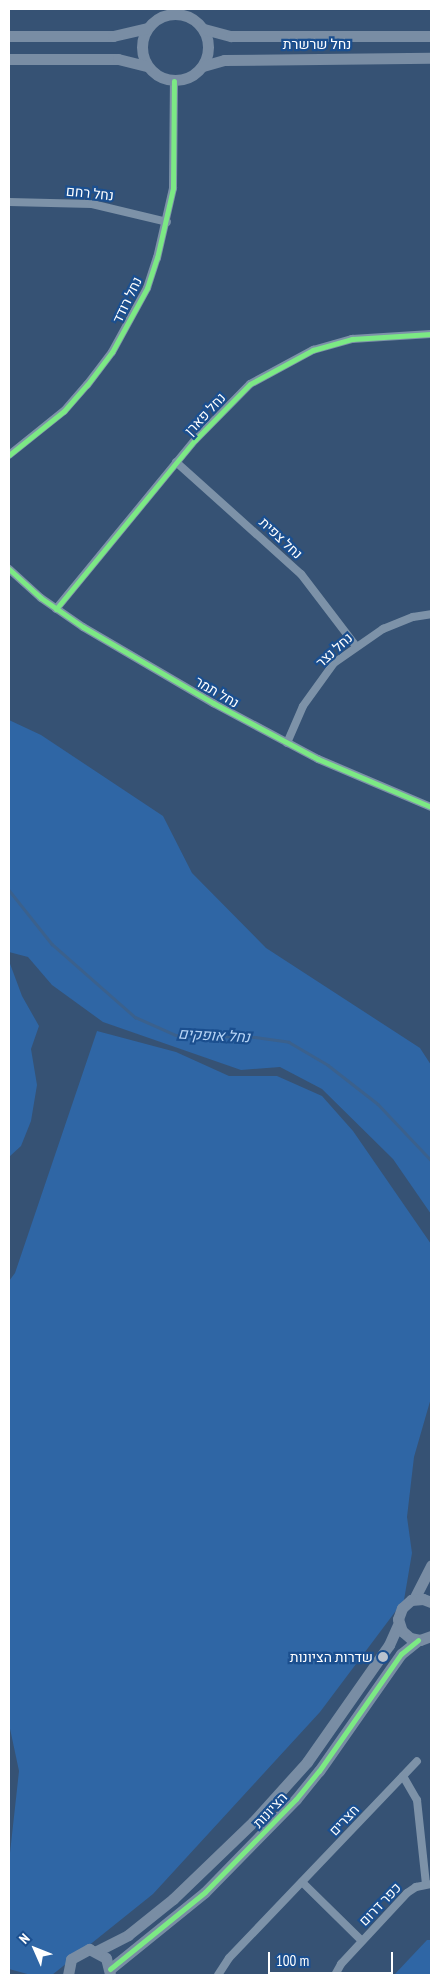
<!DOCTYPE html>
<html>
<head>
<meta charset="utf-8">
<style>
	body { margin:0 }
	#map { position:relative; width:440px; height:1984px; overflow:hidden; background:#365274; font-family:"PT Sans Narrow",Heebo,sans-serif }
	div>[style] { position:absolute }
	.green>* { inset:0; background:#2f66a5 }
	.stream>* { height:2.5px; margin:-1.25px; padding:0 1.25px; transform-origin:1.25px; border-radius:1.25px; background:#3b618d }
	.street>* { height:8px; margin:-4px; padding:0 4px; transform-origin:4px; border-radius:4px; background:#7d92a8 }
	.secondary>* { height:11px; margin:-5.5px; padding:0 5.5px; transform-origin:5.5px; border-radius:5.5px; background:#798da4 }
	.secondary>.ring { margin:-5.5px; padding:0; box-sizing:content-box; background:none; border:11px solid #798da4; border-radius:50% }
	.cycleway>* { height:5px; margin:-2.5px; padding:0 2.5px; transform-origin:2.5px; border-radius:2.5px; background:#7ce984 }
	.dots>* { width:14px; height:14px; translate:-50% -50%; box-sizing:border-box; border:2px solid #1b4f8f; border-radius:50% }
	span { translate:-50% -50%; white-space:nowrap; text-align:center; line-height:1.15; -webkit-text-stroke:4.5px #1b4f8f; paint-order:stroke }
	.street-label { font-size:14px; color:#fff }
	.poi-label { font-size:14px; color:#fff }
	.right { translate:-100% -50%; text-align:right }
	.water-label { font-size:15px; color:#b5d3f5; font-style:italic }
	.frame { position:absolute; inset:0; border:10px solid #fff; pointer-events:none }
	.north { position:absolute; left:10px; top:1924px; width:50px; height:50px; -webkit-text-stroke:4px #1b4f8f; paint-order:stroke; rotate:314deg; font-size:14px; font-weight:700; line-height:20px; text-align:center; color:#fff }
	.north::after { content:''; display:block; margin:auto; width:18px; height:22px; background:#fff; clip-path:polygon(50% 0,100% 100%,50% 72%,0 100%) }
	.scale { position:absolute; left:268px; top:1952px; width:125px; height:22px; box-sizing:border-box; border:2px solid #fff; border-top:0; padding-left:6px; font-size:15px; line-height:18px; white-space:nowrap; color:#fff; -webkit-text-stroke:4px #1b4f8f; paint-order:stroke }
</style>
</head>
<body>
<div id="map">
	<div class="green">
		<div style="clip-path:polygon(9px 720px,41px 735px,163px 816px,192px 873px,266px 948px,420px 1048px,431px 1065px,431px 1214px,393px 1159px,322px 1089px,280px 1067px,241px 1070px,103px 1022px,52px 985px,28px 957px,9px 952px)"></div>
		<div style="clip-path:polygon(9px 961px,22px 996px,39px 1026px,31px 1049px,37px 1085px,31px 1121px,21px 1146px,9px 1157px)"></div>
		<div style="clip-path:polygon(97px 1031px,176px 1052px,229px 1076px,277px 1076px,322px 1096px,353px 1131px,431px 1244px,431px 1398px,414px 1457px,407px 1517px,412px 1553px,404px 1600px,320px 1712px,153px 1894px,52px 1975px,31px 1975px,9px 1969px,9px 1862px,19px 1771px,9px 1724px,9px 1281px,15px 1273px)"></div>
		<div style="clip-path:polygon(427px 1940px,431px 1940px,431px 1975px,394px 1975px)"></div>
	</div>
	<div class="stream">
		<div style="left:9px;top:890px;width:69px;rotate:51.5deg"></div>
		<div style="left:52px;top:944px;width:111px;rotate:41.3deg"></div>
		<div style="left:135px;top:1017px;width:45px;rotate:23.7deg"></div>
		<div style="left:176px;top:1035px;width:79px;rotate:1.5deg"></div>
		<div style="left:255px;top:1037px;width:34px;rotate:8deg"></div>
		<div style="left:289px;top:1042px;width:45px;rotate:30.5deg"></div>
		<div style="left:328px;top:1065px;width:63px;rotate:38deg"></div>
		<div style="left:378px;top:1104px;width:77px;rotate:46.6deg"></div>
	</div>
	<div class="street">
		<div style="left:175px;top:13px;width:4px;rotate:-90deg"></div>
		<div style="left:9px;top:202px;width:83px;rotate:1.4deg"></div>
		<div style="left:92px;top:204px;width:77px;rotate:13.5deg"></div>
		<div style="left:9px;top:455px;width:70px;rotate:-38.7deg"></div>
		<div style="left:64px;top:411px;width:35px;rotate:-49deg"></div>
		<div style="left:87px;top:385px;width:41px;rotate:-52.9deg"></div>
		<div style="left:112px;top:352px;width:73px;rotate:-61.3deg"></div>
		<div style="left:147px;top:288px;width:32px;rotate:-72deg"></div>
		<div style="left:157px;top:258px;width:72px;rotate:-77.1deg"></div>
		<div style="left:173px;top:188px;width:107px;rotate:-89.5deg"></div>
		<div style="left:176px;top:462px;width:168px;rotate:41.9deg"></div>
		<div style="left:301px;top:574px;width:89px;rotate:52.7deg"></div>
		<div style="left:9px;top:569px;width:43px;rotate:42.2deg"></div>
		<div style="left:41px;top:598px;width:51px;rotate:34.6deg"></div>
		<div style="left:83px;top:627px;width:151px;rotate:30.3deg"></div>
		<div style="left:213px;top:703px;width:119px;rotate:28.1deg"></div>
		<div style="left:318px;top:759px;width:123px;rotate:23deg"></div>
		<div style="left:56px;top:609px;width:219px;rotate:-50.6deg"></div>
		<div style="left:195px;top:440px;width:78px;rotate:-45.5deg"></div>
		<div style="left:250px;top:384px;width:72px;rotate:-28.4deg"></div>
		<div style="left:313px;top:350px;width:41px;rotate:-15.8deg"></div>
		<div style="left:352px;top:339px;width:79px;rotate:-3.6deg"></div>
		<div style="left:287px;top:743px;width:40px;rotate:-66.6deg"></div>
		<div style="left:303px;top:706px;width:53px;rotate:-54.2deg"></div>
		<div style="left:334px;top:663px;width:60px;rotate:-34.8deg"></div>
		<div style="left:383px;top:629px;width:32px;rotate:-22deg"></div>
		<div style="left:413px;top:617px;width:18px;rotate:-9deg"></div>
		<div style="left:403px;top:1776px;width:28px;rotate:60deg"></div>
		<div style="left:417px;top:1800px;width:84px;rotate:83.9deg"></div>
		<div style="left:302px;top:1882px;width:84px;rotate:44.5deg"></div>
		<div style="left:218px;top:1975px;width:20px;rotate:-57deg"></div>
		<div style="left:229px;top:1958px;width:272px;rotate:-46.3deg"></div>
		<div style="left:335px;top:1975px;width:13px;rotate:-61deg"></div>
		<div style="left:341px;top:1964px;width:97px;rotate:-47.1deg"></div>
		<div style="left:407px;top:1893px;width:11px;rotate:-34deg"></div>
		<div style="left:416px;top:1887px;width:15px;rotate:-11deg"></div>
	</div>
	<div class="secondary">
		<div class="ring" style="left:142px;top:14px;width:55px;height:55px"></div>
		<div style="left:204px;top:29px;width:28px;rotate:15deg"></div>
		<div style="left:231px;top:36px;width:200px"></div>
		<div style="left:9px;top:36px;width:104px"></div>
		<div style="left:113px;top:36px;width:35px;rotate:-13deg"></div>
		<div style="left:9px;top:59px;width:109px"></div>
		<div style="left:118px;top:59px;width:30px;rotate:14deg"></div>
		<div style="left:203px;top:66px;width:22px;rotate:-16deg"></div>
		<div style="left:224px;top:60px;width:207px;rotate:-0.6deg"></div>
		<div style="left:414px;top:1599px;width:38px;rotate:-63deg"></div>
		<div style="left:431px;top:1602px;width:9px;rotate:-159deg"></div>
		<div style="left:423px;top:1599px;width:12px;rotate:175deg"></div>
		<div style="left:411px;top:1600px;width:12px;rotate:138deg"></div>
		<div style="left:402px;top:1608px;width:12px;rotate:110deg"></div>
		<div style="left:398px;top:1619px;width:13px;rotate:72deg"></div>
		<div style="left:402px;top:1631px;width:11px;rotate:41deg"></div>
		<div style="left:410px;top:1638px;width:10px;rotate:11deg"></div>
		<div style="left:420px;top:1640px;width:12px;rotate:-20deg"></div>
		<div style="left:97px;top:1951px;width:35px;rotate:-27deg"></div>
		<div style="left:128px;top:1935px;width:58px;rotate:-38.7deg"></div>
		<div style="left:173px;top:1899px;width:111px;rotate:-43.9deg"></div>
		<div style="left:253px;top:1822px;width:81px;rotate:-48deg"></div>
		<div style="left:307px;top:1762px;width:143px;rotate:-55deg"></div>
		<div style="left:389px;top:1645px;width:24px;rotate:-66deg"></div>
		<div style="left:110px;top:1969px;width:122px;rotate:-39deg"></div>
		<div style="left:205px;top:1892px;width:130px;rotate:-45.6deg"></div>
		<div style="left:296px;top:1799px;width:36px;rotate:-51deg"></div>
		<div style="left:319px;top:1771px;width:143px;rotate:-55deg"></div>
		<div style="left:401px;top:1654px;width:22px;rotate:-39deg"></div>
		<div style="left:68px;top:1975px;width:16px;rotate:-79deg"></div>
		<div style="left:71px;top:1959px;width:21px;rotate:-29deg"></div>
		<div style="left:89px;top:1949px;width:19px;rotate:28deg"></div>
		<div style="left:106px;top:1958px;width:16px;rotate:76deg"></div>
	</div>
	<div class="cycleway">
		<div style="left:9px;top:455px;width:70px;rotate:-38.7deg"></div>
		<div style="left:64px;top:411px;width:35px;rotate:-49deg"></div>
		<div style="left:87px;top:385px;width:41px;rotate:-52.9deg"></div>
		<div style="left:112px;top:352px;width:73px;rotate:-61.3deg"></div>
		<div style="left:147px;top:288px;width:32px;rotate:-72deg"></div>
		<div style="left:157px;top:258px;width:72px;rotate:-77.1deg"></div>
		<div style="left:173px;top:188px;width:107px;rotate:-89.5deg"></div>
		<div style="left:9px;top:569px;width:43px;rotate:42.2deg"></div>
		<div style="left:41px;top:598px;width:51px;rotate:34.6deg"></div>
		<div style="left:83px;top:627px;width:151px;rotate:30.3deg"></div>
		<div style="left:213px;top:703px;width:119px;rotate:28.1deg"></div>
		<div style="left:318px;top:759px;width:123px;rotate:23deg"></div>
		<div style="left:56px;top:609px;width:219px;rotate:-50.6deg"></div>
		<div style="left:195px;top:440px;width:78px;rotate:-45.5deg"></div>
		<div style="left:250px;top:384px;width:72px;rotate:-28.4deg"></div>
		<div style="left:313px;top:350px;width:41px;rotate:-15.8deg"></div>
		<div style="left:352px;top:339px;width:79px;rotate:-3.6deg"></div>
		<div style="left:110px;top:1969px;width:122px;rotate:-39deg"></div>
		<div style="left:205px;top:1892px;width:130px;rotate:-45.6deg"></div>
		<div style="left:296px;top:1799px;width:36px;rotate:-51deg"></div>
		<div style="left:319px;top:1771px;width:143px;rotate:-55deg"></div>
		<div style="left:401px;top:1654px;width:22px;rotate:-39deg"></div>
	</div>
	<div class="dots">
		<div style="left:383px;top:1657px;background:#b9c2ce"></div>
	</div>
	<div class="street-label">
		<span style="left:317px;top:44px">נחל שרשרת</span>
		<span style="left:90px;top:193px;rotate:6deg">נחל רחם</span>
		<span style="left:127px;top:300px;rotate:-64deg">נחל רודד</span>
		<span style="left:205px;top:414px;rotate:-47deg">נחל פארן</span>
		<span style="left:281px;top:538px;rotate:43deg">נחל צפית</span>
		<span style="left:334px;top:650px;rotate:-42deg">נחל נצר</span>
		<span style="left:217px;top:692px;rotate:30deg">נחל תמר</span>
		<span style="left:270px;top:1810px;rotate:-47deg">הציונות</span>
		<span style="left:344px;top:1820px;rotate:-47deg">חצרים</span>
		<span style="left:380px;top:1904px;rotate:-46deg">כפר דרום</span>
	</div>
	<div class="poi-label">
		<span class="right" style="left:373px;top:1657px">שדרות הציונות</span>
	</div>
	<div class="water-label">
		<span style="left:214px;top:1035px;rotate:3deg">נחל אופקים</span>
	</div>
	<div class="frame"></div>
	<div class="north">N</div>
	<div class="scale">100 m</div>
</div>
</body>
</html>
